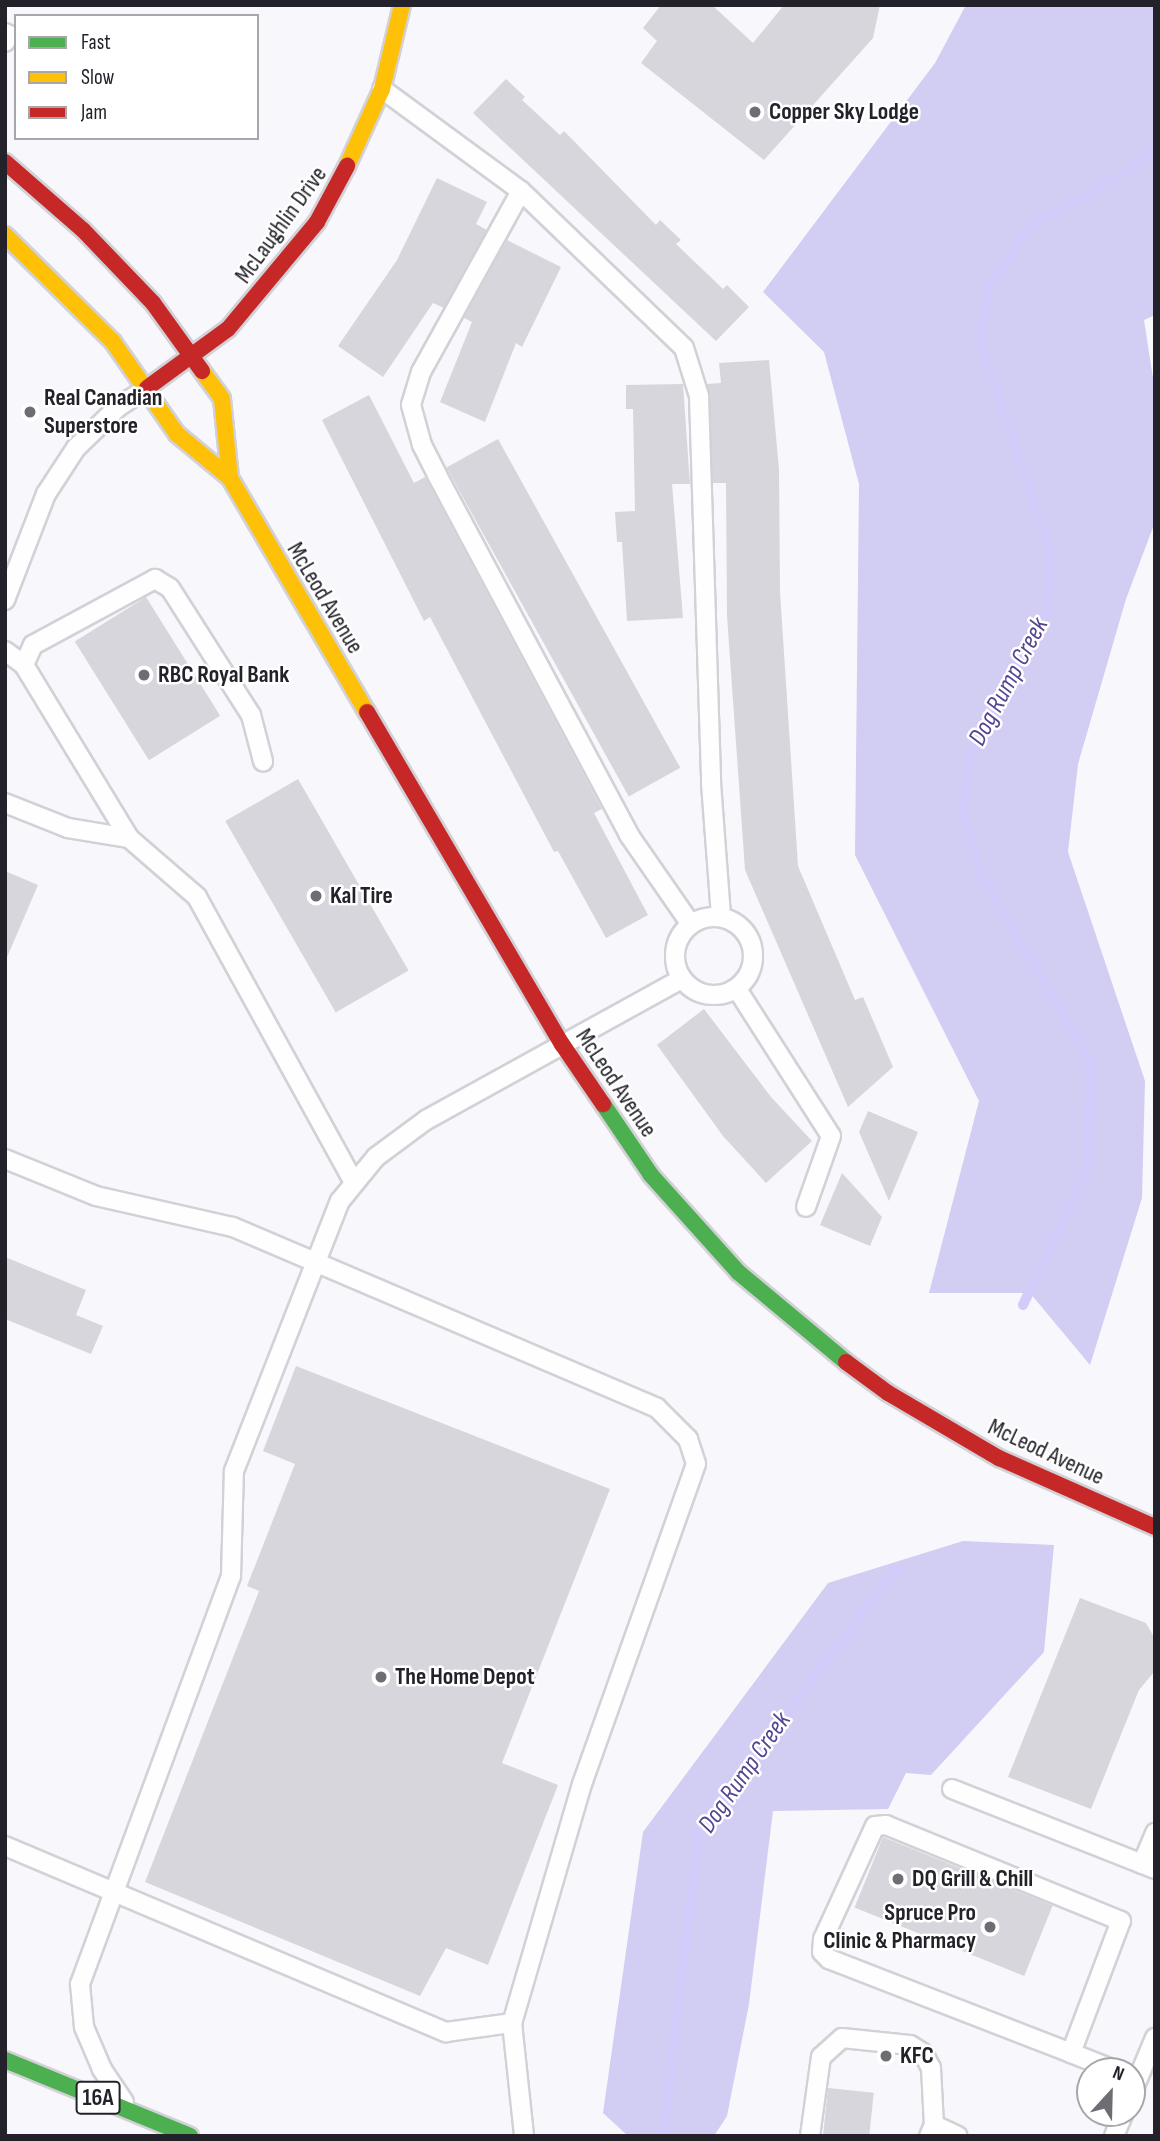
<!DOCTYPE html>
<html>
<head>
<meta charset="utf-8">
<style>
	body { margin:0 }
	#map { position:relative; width:1160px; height:2141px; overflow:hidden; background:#f7f7fc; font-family:"Sofia Sans Condensed",sans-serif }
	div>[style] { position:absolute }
	.forest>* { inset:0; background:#d2cdf2 }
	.stream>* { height:10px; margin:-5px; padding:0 5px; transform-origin:5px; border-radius:5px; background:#d2ccfa }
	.building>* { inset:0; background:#d7d6dc; transform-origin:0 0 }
	.roads { filter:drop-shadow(2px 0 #d1d1d7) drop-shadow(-2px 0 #d1d1d7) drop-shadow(0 2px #d1d1d7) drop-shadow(0 -2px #d1d1d7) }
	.lane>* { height:18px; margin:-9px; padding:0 9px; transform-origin:9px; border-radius:9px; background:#fefeff }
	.lane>.ring { margin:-9px; padding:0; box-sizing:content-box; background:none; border:18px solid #fefeff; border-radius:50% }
	.fast>* { height:16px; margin:-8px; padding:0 8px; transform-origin:8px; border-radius:8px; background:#4caf50 }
	.slow>* { height:16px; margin:-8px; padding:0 8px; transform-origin:8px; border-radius:8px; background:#ffc107 }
	.jam>* { height:16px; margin:-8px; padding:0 8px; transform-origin:8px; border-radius:8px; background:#c62828 }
	.dots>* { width:19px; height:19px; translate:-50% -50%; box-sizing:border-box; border:4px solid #fff; border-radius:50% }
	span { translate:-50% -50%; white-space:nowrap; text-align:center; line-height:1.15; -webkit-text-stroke:5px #fff; paint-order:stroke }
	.shield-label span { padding:2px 5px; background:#fff; border:2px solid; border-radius:5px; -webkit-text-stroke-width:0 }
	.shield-label { font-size:23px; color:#23222a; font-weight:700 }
	.poi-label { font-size:24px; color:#23222a; font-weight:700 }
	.left { translate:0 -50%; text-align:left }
	.right { translate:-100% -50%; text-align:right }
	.street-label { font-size:24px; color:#23222a }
	.water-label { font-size:26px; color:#554590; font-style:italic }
	.frame { position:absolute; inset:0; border:7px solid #23222a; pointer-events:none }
	.legend { position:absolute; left:14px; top:14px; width:245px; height:126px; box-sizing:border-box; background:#fff; border:2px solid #a7a7aa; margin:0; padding:9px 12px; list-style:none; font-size:21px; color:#23222a }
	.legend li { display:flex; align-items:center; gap:14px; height:35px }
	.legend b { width:35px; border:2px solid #a7a7aa }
	.north { position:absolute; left:1076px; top:2057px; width:70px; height:70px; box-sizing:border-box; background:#fff; border:2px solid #a7a7aa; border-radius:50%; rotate:22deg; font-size:19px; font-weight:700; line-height:28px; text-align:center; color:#23222a }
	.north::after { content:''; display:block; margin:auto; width:24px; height:32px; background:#6d6d74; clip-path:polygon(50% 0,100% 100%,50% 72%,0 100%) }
</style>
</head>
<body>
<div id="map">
	<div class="forest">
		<div style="clip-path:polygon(966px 5px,1155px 5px,1155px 315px,1144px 320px,1155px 391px,1155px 522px,1126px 599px,1078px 764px,1068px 852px,1145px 1081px,1142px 1198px,1090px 1365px,1030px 1293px,929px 1293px,979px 1101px,855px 855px,859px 484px,824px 352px,763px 292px,935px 63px)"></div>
		<div style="clip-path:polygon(963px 1541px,1054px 1545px,1044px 1652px,931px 1775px,906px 1773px,888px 1809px,773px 1811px,749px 2004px,727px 2116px,714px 2136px,628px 2136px,603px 2113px,643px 1832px,828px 1583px)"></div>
	</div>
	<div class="stream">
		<div style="left:1023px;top:1305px;width:153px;rotate:-64.8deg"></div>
		<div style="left:1088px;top:1167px;width:105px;rotate:-88.4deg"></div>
		<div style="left:1091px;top:1062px;width:218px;rotate:-120.6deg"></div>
		<div style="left:980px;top:874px;width:66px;rotate:-104.9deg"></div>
		<div style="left:963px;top:810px;width:51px;rotate:-83.3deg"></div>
		<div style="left:969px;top:759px;width:167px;rotate:-62.2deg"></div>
		<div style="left:1047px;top:611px;width:58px;rotate:-86.1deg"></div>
		<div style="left:1051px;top:553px;width:223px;rotate:-108.6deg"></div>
		<div style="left:980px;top:342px;width:54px;rotate:-81.4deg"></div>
		<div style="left:988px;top:289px;width:76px;rotate:-55.7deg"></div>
		<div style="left:1031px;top:226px;width:113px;rotate:-29.7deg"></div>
		<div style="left:1129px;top:170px;width:34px;rotate:-40deg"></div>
		<div style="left:663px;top:2136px;width:309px;rotate:-83.3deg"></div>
		<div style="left:699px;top:1829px;width:326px;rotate:-52.8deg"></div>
	</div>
	<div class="building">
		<div style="clip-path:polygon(661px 5px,712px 5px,753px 43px,784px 5px,880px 5px,873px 38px,764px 160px,641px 63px,657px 41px,643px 28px)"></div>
		<div style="clip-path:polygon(506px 79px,525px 97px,522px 100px,560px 135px,564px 131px,656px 225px,660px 220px,681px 240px,676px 244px,723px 289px,727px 285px,749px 307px,716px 341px,473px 113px)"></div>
		<div style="clip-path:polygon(437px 178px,487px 202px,476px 224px,487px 230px,444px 308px,433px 303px,383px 377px,338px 346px,397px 260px)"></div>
		<div style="clip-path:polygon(507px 240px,561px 267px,522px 347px,516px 343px,485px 422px,440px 402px,472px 322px,464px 318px)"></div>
		<div style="clip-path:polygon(769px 360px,779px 469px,780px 592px,798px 866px,855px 1000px,863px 997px,893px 1067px,848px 1107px,745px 870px,727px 616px,726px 483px,713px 483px,707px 384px,721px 383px,719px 363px)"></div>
		<div style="clip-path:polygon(683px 384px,690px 484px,672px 484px,683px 618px,627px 621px,622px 542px,617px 542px,615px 512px,635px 511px,633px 409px,626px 409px,626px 385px)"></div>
		<div style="clip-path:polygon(369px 395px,414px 483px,425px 477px,602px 809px,594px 813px,648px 915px,606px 938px,558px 851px,554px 852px,430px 617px,424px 621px,322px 420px)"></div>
		<div style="left:498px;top:439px;width:376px;height:59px;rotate:61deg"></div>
		<div style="left:146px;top:597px;width:140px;height:84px;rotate:58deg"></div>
		<div style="left:298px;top:779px;width:221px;height:84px;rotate:60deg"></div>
		<div style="clip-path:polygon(5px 871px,38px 885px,5px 962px)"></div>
		<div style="clip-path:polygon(704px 1009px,771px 1097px,812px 1141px,766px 1183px,723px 1136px,657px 1045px)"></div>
		<div style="clip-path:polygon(868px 1111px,918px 1132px,889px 1201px,859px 1132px)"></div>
		<div style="clip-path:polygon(842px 1173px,882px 1217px,870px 1246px,820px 1225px)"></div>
		<div style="clip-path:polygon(5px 1257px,86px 1290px,76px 1315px,103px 1326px,91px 1354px,5px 1319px)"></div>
		<div style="clip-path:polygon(296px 1366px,610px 1489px,502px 1763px,558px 1785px,488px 1965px,446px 1948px,420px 1996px,145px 1882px,259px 1591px,247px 1586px,295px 1464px,263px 1451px)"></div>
		<div style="clip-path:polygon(1080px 1598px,1146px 1623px,1155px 1639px,1154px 1672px,1139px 1690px,1091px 1809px,1008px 1777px)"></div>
		<div style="left:883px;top:1837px;width:183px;height:76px;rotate:22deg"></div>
		<div style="left:828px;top:2088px;width:46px;height:48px;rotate:6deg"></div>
	</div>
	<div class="roads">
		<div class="lane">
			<div style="left:5px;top:33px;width:4px;rotate:27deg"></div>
			<div style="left:9px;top:35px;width:8px;rotate:120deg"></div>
			<div style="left:382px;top:89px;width:172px;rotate:36.3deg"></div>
			<div style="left:521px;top:191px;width:226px;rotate:43.9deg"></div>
			<div style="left:684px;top:348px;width:50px;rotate:72.6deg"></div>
			<div style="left:699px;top:396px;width:387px;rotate:88.2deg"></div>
			<div style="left:711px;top:783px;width:133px;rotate:85.7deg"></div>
			<div style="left:521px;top:191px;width:207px;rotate:118.9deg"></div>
			<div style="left:421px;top:372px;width:34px;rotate:107deg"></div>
			<div style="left:411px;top:405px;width:41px;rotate:74.6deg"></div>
			<div style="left:422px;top:445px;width:34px;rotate:63deg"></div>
			<div style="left:437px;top:475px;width:408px;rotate:61.9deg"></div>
			<div style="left:629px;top:835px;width:107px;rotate:55.3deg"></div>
			<div style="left:5px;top:600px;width:114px;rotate:-68.9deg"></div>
			<div style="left:46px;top:494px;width:55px;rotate:-56.9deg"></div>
			<div style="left:76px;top:448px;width:59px;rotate:-44.3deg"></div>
			<div style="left:118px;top:407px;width:35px;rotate:-33deg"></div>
			<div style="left:5px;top:651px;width:24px;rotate:36deg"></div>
			<div style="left:24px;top:665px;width:202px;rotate:58.7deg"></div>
			<div style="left:129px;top:838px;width:90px;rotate:40.9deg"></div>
			<div style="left:197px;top:897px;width:325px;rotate:61.2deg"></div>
			<div style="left:24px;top:665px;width:22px;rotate:-66deg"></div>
			<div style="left:33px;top:645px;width:139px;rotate:-28.4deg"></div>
			<div style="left:155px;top:579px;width:17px;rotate:31deg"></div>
			<div style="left:170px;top:588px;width:151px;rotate:57.5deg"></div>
			<div style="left:251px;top:715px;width:48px;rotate:75.4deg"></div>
			<div style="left:5px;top:803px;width:68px;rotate:21.6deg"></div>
			<div style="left:68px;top:828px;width:62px;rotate:9.3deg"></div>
			<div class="ring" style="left:675px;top:917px;width:60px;height:60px"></div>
			<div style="left:737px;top:989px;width:174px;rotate:57.4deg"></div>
			<div style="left:831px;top:1136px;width:75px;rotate:109.4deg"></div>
			<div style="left:5px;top:1159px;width:98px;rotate:22.1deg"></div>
			<div style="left:96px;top:1196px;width:140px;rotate:12.8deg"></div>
			<div style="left:233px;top:1227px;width:461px;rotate:23.1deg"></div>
			<div style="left:657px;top:1408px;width:44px;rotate:45deg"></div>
			<div style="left:688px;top:1439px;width:26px;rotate:72deg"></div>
			<div style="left:696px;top:1464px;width:340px;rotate:109.6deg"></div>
			<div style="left:582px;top:1784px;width:249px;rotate:106.3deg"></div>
			<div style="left:512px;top:2023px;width:114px;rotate:83.9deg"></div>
			<div style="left:952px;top:1789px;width:218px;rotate:21.5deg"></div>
			<div style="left:5px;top:1846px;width:479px;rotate:22.9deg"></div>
			<div style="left:446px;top:2032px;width:67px;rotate:-7.8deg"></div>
			<div style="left:1142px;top:1864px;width:34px;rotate:-67deg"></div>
			<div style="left:1071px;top:2053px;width:141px;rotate:-69.3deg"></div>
			<div style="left:1121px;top:1921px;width:254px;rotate:-157.8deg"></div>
			<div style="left:886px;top:1825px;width:11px;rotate:175deg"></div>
			<div style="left:875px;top:1826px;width:124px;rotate:114.7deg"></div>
			<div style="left:823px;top:1939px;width:13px;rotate:94deg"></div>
			<div style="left:822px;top:1952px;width:10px;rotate:45deg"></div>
			<div style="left:829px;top:1959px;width:260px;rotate:21.2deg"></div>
			<div style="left:1071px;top:2053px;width:49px;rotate:21.4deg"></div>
			<div style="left:1132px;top:2093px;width:60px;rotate:-67.3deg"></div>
			<div style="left:124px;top:2102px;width:40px;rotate:-124deg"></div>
			<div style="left:102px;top:2069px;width:46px;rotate:-113.2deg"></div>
			<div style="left:84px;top:2027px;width:43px;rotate:-95.3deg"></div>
			<div style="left:80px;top:1984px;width:435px;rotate:-69.7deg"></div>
			<div style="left:231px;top:1576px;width:105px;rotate:-88.4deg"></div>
			<div style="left:234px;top:1471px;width:290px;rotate:-68.6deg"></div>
			<div style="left:340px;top:1201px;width:57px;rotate:-50.7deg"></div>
			<div style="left:376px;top:1157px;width:62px;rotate:-36.5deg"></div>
			<div style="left:426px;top:1120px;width:290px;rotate:-28.9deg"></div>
			<div style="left:934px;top:2125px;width:26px;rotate:25deg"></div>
			<div style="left:810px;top:2136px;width:80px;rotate:-82.1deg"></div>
			<div style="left:821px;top:2057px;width:28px;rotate:-42deg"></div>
			<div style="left:842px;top:2038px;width:68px;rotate:5.9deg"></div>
			<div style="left:910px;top:2045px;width:15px;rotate:32deg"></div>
			<div style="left:923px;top:2053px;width:17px;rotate:62deg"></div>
			<div style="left:931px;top:2068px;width:57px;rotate:87deg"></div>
			<div style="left:934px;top:2125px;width:12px;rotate:114deg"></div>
			<div style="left:1114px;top:2136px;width:25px;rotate:-67deg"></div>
		</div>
		<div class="fast">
			<div style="left:603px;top:1104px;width:86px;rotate:55.9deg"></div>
			<div style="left:651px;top:1175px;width:130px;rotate:48.1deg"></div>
			<div style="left:738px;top:1272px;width:141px;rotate:39.8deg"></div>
			<div style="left:5px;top:2060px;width:200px;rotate:22.3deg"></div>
		</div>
		<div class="slow">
			<div style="left:347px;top:166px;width:85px;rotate:-65.6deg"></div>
			<div style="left:382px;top:89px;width:86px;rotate:-76.6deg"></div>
			<div style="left:5px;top:235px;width:152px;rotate:44.7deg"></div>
			<div style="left:113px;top:342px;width:112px;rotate:55.2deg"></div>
			<div style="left:177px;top:434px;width:69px;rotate:39.7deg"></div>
			<div style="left:230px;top:478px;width:271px;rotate:59.7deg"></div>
			<div style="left:202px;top:371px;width:34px;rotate:54deg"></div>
			<div style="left:222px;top:399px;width:79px;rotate:84.2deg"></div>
		</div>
		<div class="jam">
			<div style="left:5px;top:162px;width:103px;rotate:41.1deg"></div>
			<div style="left:83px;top:230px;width:101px;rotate:46.2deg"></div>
			<div style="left:153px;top:303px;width:84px;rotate:54.2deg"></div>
			<div style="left:147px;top:388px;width:100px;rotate:-36.1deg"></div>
			<div style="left:228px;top:329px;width:139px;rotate:-50.2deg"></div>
			<div style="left:317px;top:222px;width:64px;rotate:-61.8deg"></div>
			<div style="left:367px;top:712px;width:385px;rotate:59.6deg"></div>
			<div style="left:562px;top:1044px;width:73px;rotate:55.7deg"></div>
			<div style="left:846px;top:1362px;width:52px;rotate:36.4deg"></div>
			<div style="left:888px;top:1393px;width:129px;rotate:30.4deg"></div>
			<div style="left:999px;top:1458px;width:171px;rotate:23.9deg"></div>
		</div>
	</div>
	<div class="dots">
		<div style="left:755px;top:112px;background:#6d6d74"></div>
		<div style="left:30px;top:412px;background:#6d6d74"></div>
		<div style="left:144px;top:675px;background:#6d6d74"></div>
		<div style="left:316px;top:896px;background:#6d6d74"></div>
		<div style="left:381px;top:1677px;background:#6d6d74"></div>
		<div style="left:898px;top:1879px;background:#6d6d74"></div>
		<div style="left:990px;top:1927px;background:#6d6d74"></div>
		<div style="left:886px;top:2056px;background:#6d6d74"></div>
	</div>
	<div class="shield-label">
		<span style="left:98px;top:2098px">16A</span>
	</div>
	<div class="poi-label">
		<span class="left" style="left:769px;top:112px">Copper Sky Lodge</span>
		<span class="left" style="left:44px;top:412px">Real Canadian<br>Superstore</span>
		<span class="left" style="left:158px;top:675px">RBC Royal Bank</span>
		<span class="left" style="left:330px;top:896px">Kal Tire</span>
		<span class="left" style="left:395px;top:1677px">The Home Depot</span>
		<span class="left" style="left:912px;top:1879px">DQ Grill &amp; Chill</span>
		<span class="right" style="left:976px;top:1927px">Spruce Pro<br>Clinic &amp; Pharmacy</span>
		<span class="left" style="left:900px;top:2056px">KFC</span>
	</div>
	<div class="street-label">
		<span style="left:281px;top:225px;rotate:-54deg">McLaughlin Drive</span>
		<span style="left:325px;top:598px;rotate:59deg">McLeod Avenue</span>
		<span style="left:616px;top:1083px;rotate:56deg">McLeod Avenue</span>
		<span style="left:1046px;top:1452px;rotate:25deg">McLeod Avenue</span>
	</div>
	<div class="water-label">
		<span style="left:1009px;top:682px;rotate:-62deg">Dog Rump Creek</span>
		<span style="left:745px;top:1773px;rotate:-55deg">Dog Rump Creek</span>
	</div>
	<div class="frame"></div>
	<ul class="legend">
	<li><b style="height:9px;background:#4caf50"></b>Fast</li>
	<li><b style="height:9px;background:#ffc107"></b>Slow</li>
	<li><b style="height:9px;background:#c62828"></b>Jam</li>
	</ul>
	<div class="north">N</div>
</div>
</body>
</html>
